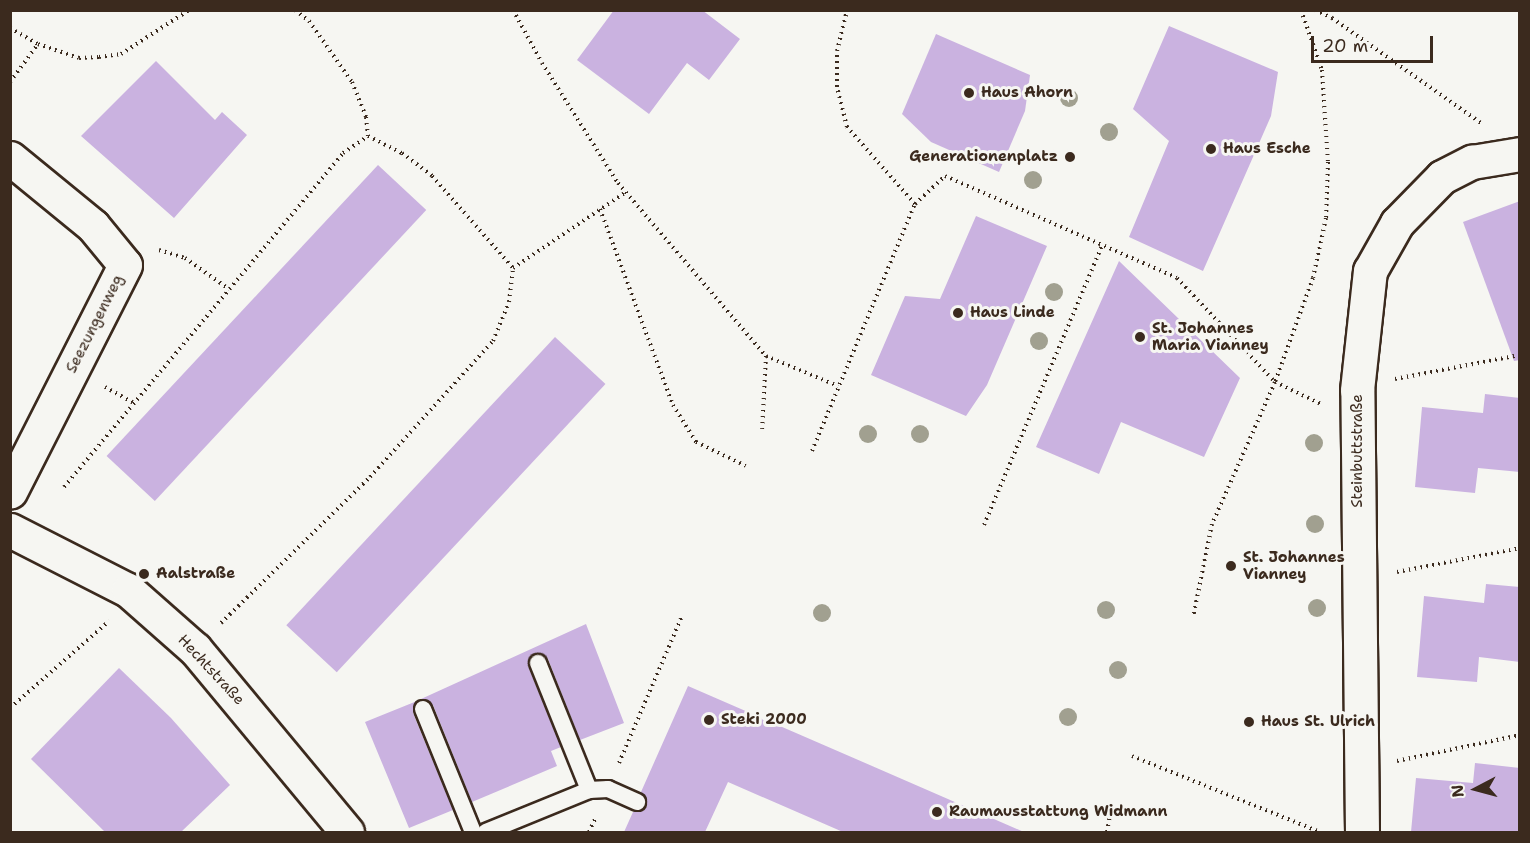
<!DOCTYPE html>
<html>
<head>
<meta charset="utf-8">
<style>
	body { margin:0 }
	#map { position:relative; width:1530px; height:843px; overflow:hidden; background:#f6f6f2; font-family:"Shantell Sans",sans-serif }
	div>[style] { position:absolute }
	.building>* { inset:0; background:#cab2e0; transform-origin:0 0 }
	.path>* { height:4px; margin-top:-2px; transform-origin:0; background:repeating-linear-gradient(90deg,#3b2a1e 0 1.5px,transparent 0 6px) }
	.roads { filter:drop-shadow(2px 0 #3b2a1e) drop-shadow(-2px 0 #3b2a1e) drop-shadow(0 2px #3b2a1e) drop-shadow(0 -2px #3b2a1e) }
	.lane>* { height:16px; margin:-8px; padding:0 8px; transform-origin:8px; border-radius:8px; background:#f6f6f2 }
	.street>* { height:33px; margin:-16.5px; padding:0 16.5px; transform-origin:16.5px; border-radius:16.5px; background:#f6f6f2 }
	.trees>* { width:18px; height:18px; margin:-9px; border-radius:50%; background:#a1a090 }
	.dots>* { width:16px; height:16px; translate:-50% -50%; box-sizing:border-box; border:3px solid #f6f6f2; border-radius:50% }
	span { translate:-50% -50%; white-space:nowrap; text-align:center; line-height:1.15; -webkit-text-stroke:6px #f6f6f2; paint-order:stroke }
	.poi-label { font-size:15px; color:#3b2a1e; font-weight:700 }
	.left { translate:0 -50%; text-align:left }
	.right { translate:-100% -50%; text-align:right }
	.street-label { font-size:15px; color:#3b2a1e }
	.frame { position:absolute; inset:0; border:12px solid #3b2a1e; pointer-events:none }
	.north { position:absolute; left:1446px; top:759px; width:60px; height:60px; -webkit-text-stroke:4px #f6f6f2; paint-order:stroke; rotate:264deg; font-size:16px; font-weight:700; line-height:24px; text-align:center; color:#3b2a1e }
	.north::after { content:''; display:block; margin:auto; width:21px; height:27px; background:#3b2a1e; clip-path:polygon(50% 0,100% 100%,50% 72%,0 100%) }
	.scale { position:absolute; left:1311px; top:36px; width:122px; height:27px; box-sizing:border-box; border:3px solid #3b2a1e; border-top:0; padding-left:8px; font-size:18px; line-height:21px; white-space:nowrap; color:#3b2a1e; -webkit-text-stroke:4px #f6f6f2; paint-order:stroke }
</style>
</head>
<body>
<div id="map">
	<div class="building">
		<div style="clip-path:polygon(614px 10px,702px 10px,740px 39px,709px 80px,687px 63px,649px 114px,577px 60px)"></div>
		<div style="clip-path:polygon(1169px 26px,1278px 72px,1271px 116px,1203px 271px,1129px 237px,1169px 141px,1133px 109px)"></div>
		<div style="clip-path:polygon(936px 34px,1030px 75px,1025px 111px,999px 172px,931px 142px,902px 114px)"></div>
		<div style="clip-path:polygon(156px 61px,215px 120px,222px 112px,247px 135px,174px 218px,81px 136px)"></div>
		<div style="left:378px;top:165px;width:66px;height:398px;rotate:43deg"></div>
		<div style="clip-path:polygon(1520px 201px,1520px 360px,1514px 361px,1463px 222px)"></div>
		<div style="clip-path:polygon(976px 216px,1047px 246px,987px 385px,966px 416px,871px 375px,905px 296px,940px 299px)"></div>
		<div style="clip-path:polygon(1119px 261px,1240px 378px,1204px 457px,1121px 422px,1099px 474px,1036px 447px)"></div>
		<div style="left:555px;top:337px;width:69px;height:394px;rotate:43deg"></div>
		<div style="clip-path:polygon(1485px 394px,1520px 398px,1520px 472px,1478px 468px,1475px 493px,1415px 487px,1422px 407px,1483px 413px)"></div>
		<div style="clip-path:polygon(1486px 584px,1520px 587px,1520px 662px,1479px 657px,1477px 682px,1417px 677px,1424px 596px,1484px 603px)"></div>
		<div style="clip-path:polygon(586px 624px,624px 723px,580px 740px,548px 659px,540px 653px,534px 654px,528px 666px,561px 747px,551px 751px,557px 766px,472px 802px,433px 705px,421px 699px)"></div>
		<div style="clip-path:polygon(119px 668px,171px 718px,230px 785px,181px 832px,105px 832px,31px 759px)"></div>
		<div style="clip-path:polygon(688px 686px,1024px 832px,843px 832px,728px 782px,705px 832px,624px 832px,633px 812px,643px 811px,647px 806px,641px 792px)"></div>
		<div style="clip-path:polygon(417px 701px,413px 713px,453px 810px,409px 828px,365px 722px)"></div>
		<div style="clip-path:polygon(1475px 763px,1520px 768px,1520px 832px,1411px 832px,1416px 778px,1473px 783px)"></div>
	</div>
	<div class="path">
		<div style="left:295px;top:10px;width:18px;rotate:38deg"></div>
		<div style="left:309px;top:21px;width:75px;rotate:54.8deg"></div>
		<div style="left:352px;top:82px;width:38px;rotate:68deg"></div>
		<div style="left:366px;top:117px;width:19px;rotate:84deg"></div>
		<div style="left:368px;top:136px;width:38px;rotate:27deg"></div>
		<div style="left:402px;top:153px;width:38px;rotate:37deg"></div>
		<div style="left:432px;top:176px;width:123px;rotate:48.6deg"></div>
		<div style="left:513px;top:10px;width:60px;rotate:61.3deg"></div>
		<div style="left:542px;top:63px;width:142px;rotate:57.7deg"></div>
		<div style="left:618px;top:183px;width:228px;rotate:49.5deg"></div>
		<div style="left:766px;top:356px;width:73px;rotate:93.1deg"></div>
		<div style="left:1301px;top:10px;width:64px;rotate:70.7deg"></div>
		<div style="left:1322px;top:70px;width:92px;rotate:86.3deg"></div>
		<div style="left:1328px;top:162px;width:56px;rotate:92deg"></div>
		<div style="left:1326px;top:218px;width:61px;rotate:102.2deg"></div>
		<div style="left:1313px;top:278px;width:111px;rotate:110.1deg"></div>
		<div style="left:1275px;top:382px;width:51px;rotate:25.6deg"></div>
		<div style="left:1315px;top:10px;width:19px;rotate:25deg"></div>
		<div style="left:1332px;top:18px;width:182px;rotate:35.2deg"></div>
		<div style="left:10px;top:28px;width:32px;rotate:30deg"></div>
		<div style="left:38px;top:44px;width:43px;rotate:18.9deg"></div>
		<div style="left:79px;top:58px;width:20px;rotate:-3deg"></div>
		<div style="left:99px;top:57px;width:22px;rotate:-8deg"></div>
		<div style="left:121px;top:54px;width:81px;rotate:-32.9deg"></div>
		<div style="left:10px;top:82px;width:47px;rotate:-53.6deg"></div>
		<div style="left:915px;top:204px;width:41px;rotate:-43deg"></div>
		<div style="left:945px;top:176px;width:253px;rotate:23.7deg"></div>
		<div style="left:1177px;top:278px;width:143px;rotate:46.7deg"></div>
		<div style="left:1275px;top:382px;width:155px;rotate:113.9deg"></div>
		<div style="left:1212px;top:524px;width:95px;rotate:101.5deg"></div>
		<div style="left:600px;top:209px;width:209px;rotate:69.6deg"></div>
		<div style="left:673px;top:405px;width:44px;rotate:58.1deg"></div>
		<div style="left:696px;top:442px;width:55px;rotate:25.6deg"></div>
		<div style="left:159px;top:250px;width:27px;rotate:17deg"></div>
		<div style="left:185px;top:258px;width:54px;rotate:35.2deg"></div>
		<div style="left:766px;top:356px;width:78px;rotate:22.6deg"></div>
		<div style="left:1395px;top:379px;width:127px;rotate:-10.9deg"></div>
		<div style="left:105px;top:387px;width:33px;rotate:29deg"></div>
		<div style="left:812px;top:451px;width:268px;rotate:-67.4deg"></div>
		<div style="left:915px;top:204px;width:103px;rotate:-131.4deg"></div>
		<div style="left:847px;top:127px;width:41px;rotate:-104deg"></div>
		<div style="left:837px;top:87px;width:36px;rotate:-90deg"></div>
		<div style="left:837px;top:51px;width:42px;rotate:-76.3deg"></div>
		<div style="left:64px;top:487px;width:435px;rotate:-50.1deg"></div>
		<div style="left:343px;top:153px;width:30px;rotate:-34deg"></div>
		<div style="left:984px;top:525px;width:304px;rotate:-67.1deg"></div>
		<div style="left:1397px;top:572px;width:125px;rotate:-11deg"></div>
		<div style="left:221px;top:623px;width:209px;rotate:-44.4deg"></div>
		<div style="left:370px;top:477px;width:183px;rotate:-47.9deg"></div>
		<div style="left:493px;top:341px;width:42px;rotate:-67.7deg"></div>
		<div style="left:509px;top:302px;width:34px;rotate:-83deg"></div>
		<div style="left:513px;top:268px;width:136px;rotate:-33.9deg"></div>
		<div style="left:10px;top:708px;width:132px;rotate:-41.3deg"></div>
		<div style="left:1132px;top:756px;width:203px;rotate:22deg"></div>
		<div style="left:1397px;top:761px;width:126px;rotate:-11.9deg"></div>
		<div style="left:619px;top:763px;width:160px;rotate:-66.8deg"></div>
		<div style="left:589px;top:832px;width:14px;rotate:-65deg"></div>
		<div style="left:1107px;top:832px;width:29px;rotate:-80deg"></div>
	</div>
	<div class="roads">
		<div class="lane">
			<div style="left:538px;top:663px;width:137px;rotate:68.1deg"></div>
			<div style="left:423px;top:709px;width:133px;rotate:67.9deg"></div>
			<div style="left:486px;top:832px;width:111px;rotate:-22.2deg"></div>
			<div style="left:589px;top:790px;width:19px;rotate:-3deg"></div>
			<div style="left:608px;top:789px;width:32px;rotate:24deg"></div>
		</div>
		<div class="street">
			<div style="left:10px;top:158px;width:107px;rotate:39.3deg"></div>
			<div style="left:93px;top:226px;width:50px;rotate:50.6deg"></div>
			<div style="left:125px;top:265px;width:254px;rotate:116.9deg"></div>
			<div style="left:10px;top:530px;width:132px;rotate:27deg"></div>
			<div style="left:128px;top:590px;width:89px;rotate:41.4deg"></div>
			<div style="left:195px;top:649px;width:238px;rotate:50.3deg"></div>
			<div style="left:1362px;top:832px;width:442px;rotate:-90.6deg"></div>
			<div style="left:1357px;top:390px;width:120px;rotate:-83.8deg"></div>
			<div style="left:1370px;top:271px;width:55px;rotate:-60.6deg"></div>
			<div style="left:1397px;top:223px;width:64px;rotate:-45.6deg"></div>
			<div style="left:1442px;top:177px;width:34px;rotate:-27deg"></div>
			<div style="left:1472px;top:162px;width:49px;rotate:-9.5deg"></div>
		</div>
	</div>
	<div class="trees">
		<div style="left:1069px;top:98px"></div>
		<div style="left:1109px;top:132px"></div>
		<div style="left:1033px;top:180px"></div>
		<div style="left:1054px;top:292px"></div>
		<div style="left:1039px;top:341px"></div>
		<div style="left:868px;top:434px"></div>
		<div style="left:920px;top:434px"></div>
		<div style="left:1314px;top:443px"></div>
		<div style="left:1315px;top:524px"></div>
		<div style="left:1317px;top:608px"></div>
		<div style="left:1106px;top:610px"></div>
		<div style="left:822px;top:613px"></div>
		<div style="left:1118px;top:670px"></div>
		<div style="left:1068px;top:717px"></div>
	</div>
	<div class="dots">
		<div style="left:969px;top:93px;background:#3b2a1e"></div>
		<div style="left:1211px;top:149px;background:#3b2a1e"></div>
		<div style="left:1070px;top:157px;background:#3b2a1e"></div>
		<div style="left:958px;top:313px;background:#3b2a1e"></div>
		<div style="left:1140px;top:337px;background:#3b2a1e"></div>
		<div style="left:1231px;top:566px;background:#3b2a1e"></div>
		<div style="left:144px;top:574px;background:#3b2a1e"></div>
		<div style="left:709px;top:720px;background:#3b2a1e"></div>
		<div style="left:1249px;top:722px;background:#3b2a1e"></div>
		<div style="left:937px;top:812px;background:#3b2a1e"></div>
	</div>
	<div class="poi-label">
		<span class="left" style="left:981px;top:93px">Haus Ahorn</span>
		<span class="left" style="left:1223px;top:149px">Haus Esche</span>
		<span class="right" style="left:1058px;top:157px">Generationenplatz</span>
		<span class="left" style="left:970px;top:313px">Haus Linde</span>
		<span class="left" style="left:1152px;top:337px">St. Johannes<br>Maria Vianney</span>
		<span class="left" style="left:1243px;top:566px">St. Johannes<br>Vianney</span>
		<span class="left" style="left:156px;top:574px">Aalstraße</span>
		<span class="left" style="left:721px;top:720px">Steki 2000</span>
		<span class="left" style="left:1261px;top:722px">Haus St. Ulrich</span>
		<span class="left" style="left:949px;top:812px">Raumausstattung Widmann</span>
	</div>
	<div class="street-label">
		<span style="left:95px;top:324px;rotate:-63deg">Seezungenweg</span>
		<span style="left:1358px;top:451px;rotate:-90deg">Steinbuttstraße</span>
		<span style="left:211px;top:670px;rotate:47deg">Hechtstraße</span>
	</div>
	<div class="frame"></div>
	<div class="north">N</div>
	<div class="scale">20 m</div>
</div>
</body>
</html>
